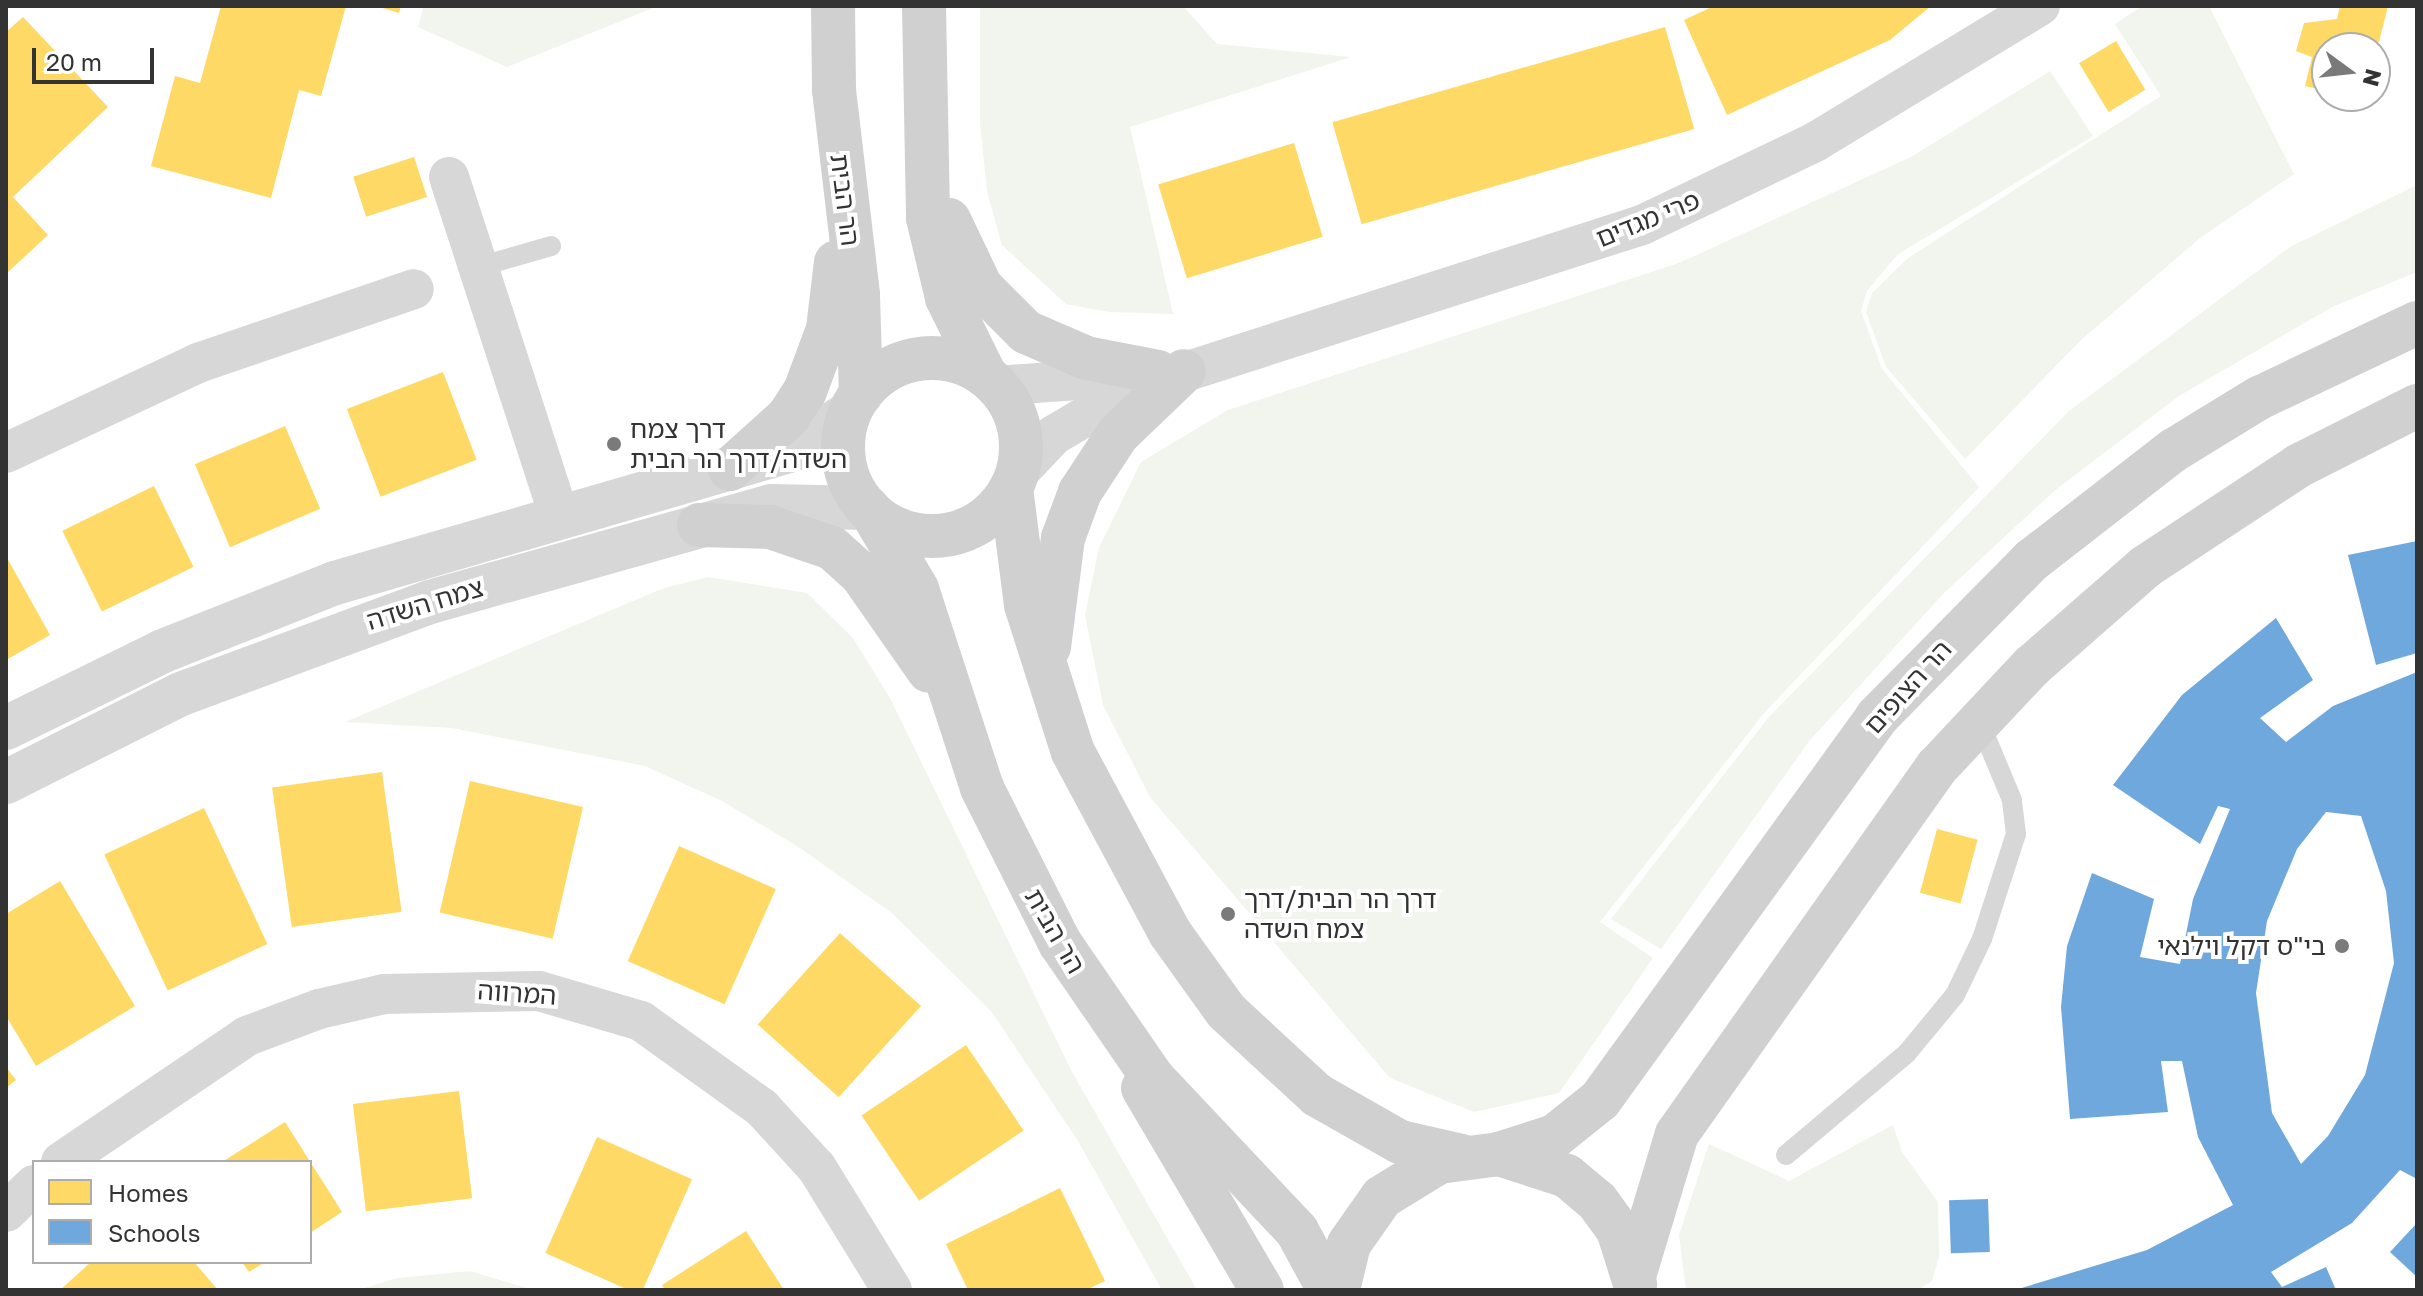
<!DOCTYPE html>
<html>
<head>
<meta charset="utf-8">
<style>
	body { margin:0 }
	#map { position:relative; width:2423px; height:1296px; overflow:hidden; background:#fff; font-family:"Golos Text","Noto Sans Hebrew",sans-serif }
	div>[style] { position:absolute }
	.green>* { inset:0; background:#f1f5ed }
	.homes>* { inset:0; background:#ffd966; transform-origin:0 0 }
	.schools>* { inset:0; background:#6fa8dc; transform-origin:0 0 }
	.service>* { height:20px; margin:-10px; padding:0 10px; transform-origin:10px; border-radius:10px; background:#d7d7d7 }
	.minor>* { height:40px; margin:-20px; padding:0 20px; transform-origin:20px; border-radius:20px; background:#d7d7d7 }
	.tertiary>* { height:44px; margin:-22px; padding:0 22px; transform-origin:22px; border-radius:22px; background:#d7d7d7 }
	.secondary>* { height:44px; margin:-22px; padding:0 22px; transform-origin:22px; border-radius:22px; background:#d0d0d0 }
	.secondary>.ring { margin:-22px; padding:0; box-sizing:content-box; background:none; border:44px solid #d0d0d0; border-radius:50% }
	.dots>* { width:22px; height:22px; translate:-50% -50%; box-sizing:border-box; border:4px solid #fff; border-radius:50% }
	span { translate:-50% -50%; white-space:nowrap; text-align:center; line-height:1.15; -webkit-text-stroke:8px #fff; paint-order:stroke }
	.street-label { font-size:26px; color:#333 }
	.poi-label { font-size:26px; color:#333 }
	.left { translate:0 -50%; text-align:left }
	.right { translate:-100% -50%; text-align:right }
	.frame { position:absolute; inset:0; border:8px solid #333; pointer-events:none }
	.legend { position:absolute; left:32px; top:1160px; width:280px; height:104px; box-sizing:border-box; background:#fff; border:2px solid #adadad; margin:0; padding:10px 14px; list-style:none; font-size:24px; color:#333 }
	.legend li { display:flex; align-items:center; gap:16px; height:40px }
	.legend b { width:40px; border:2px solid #adadad }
	.north { position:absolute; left:2311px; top:32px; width:80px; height:80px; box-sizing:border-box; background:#fff; border:2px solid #adadad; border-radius:50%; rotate:105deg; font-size:22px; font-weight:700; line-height:32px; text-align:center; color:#333 }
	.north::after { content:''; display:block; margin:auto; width:28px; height:36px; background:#7a7a7a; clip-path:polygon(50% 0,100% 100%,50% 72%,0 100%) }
	.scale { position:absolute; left:32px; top:48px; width:122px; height:36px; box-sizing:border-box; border:4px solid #333; border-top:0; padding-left:10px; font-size:24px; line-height:28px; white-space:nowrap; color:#333; -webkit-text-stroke:6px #fff; paint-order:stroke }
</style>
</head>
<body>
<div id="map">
	<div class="green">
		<div style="clip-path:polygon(424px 6px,658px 6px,507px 67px,418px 27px)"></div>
		<div style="clip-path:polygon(980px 6px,1183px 6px,1217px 44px,1351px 57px,1130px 127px,1173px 314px,1109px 312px,1066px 304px,1002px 245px,987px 192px,980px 123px)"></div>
		<div style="clip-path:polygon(2142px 6px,2209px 6px,2294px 174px,2200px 238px,2081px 340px,1965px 459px,1886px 367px,1866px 312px,1872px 293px,1908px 258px,2161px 96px,2115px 24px)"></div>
		<div style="clip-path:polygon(2050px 71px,2093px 136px,1897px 255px,1867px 291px,1861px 311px,1882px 369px,1979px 487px,1765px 712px,1600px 922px,1653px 958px,1559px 1093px,1474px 1112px,1390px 1078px,1150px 797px,1103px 705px,1085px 615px,1099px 548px,1141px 462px,1228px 410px,1679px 263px,1911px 157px)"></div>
		<div style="clip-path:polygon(2417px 185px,2417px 272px,2332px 307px,2179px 396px,2054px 491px,1943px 594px,1810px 740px,1661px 949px,1611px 919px,1768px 718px,2069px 411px,2290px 247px)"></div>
		<div style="clip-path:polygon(708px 577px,807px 593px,853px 638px,891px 700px,1072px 1072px,1197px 1290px,1162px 1290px,1078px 1141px,991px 1011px,892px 913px,797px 846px,722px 801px,645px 766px,452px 728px,345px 722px,664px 588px)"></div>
		<div style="clip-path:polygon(1893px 1125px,1902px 1152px,1938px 1202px,1939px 1257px,1932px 1281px,1918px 1290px,1686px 1290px,1679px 1235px,1709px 1144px,1789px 1181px)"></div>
		<div style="clip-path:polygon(470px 1271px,533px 1290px,358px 1290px,397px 1278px)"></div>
	</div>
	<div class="homes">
		<div style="clip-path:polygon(221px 6px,346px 6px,321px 96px,299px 90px,271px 198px,151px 166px,175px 76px,200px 83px)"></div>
		<div style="clip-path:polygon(376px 6px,401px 6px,399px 13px)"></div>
		<div style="clip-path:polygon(1714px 6px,1931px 6px,1890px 40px,1727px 115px,1684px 20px)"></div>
		<div style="clip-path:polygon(2340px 6px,2388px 6px,2379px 42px,2327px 48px,2327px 91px,2305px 86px,2312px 57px,2296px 51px,2304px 23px,2337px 19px)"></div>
		<div style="clip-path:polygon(23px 17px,108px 107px,13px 197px,48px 235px,6px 274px,6px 32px)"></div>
		<div style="left:1665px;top:27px;width:106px;height:346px;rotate:74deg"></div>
		<div style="left:2116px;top:41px;width:57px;height:43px;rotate:59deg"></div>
		<div style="left:1294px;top:143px;width:98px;height:142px;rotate:73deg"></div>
		<div style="left:414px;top:157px;width:42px;height:64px;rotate:72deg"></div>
		<div style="left:443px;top:372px;width:94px;height:103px;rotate:69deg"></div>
		<div style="left:285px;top:426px;width:90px;height:98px;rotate:67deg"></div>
		<div style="left:154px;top:486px;width:90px;height:102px;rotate:64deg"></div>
		<div style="clip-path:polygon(6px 556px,50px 635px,6px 660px)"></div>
		<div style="left:382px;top:772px;width:141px;height:111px;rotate:82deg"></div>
		<div style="left:470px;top:781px;width:116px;height:135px;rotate:13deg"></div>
		<div style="left:204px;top:808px;width:150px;height:110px;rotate:65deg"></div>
		<div style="left:1937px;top:829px;width:42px;height:66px;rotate:15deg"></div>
		<div style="left:679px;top:846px;width:106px;height:126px;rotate:24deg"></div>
		<div style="clip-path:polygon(60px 881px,135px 1006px,36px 1066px,6px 1016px,6px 914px)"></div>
		<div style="left:840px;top:933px;width:109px;height:123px;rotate:42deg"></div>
		<div style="left:966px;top:1045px;width:103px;height:126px;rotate:56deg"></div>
		<div style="clip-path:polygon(6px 1067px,16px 1080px,6px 1088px)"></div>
		<div style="left:459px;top:1091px;width:108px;height:107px;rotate:83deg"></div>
		<div style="clip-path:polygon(285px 1122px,342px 1212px,310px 1233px,310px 1162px,222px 1162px)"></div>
		<div style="left:597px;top:1137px;width:104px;height:127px;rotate:24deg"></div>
		<div style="clip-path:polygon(1060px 1188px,1105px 1281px,1086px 1290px,968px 1290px,946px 1244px)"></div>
		<div style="clip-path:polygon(746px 1231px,784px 1290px,665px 1290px,662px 1285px)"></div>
		<div style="clip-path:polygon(91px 1262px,194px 1262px,218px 1290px,60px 1290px)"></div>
		<div style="clip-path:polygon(242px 1262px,265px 1262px,249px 1272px)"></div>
	</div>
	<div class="schools">
		<div style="clip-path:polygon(2417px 541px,2417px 653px,2376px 665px,2348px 555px)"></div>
		<div style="clip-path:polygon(evenodd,2276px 618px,2313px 680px,2260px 718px,2286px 742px,2333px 706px,2417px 672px,2417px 1179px,2400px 1170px,2352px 1223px,2271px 1272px,2282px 1287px,2326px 1267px,2336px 1290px,2015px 1290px,2147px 1250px,2233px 1205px,2198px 1137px,2182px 1061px,2161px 1061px,2168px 1112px,2070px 1119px,2061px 1007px,2067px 946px,2092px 873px,2154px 899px,2140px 957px,2180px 964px,2193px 899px,2230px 809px,2218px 806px,2200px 844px,2113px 785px,2182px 695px,2276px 618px,2326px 812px,2361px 816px,2386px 891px,2394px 963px,2365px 1075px,2328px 1136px,2301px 1164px,2272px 1113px,2256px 993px,2267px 921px,2297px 849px,2326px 812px)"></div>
		<div style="left:1988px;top:1199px;width:53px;height:39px;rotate:88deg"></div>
		<div style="clip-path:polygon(2417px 1223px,2417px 1277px,2390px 1252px)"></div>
	</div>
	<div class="service">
		<div style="left:478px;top:267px;width:76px;rotate:-16deg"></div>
		<div style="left:1786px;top:1155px;width:158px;rotate:-40.1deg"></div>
		<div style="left:1907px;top:1053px;width:75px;rotate:-50.4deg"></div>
		<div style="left:1955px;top:995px;width:62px;rotate:-64.3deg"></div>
		<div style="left:1982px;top:939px;width:110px;rotate:-72.1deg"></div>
		<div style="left:2016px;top:834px;width:34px;rotate:-97deg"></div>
		<div style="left:2012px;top:800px;width:86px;rotate:-112.7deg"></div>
	</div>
	<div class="minor">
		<div style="left:449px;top:177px;width:355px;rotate:72deg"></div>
		<div style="left:996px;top:386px;width:141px;rotate:-4.1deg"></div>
		<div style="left:6px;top:453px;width:212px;rotate:-25.1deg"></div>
		<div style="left:198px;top:363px;width:228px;rotate:-18.9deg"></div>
		<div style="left:1018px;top:473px;width:52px;rotate:-46.5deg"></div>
		<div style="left:1054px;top:435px;width:91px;rotate:-30.5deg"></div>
		<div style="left:1132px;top:389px;width:536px;rotate:-17.83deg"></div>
		<div style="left:1642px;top:225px;width:192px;rotate:-25.6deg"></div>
		<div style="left:1815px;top:142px;width:263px;rotate:-31.2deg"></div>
		<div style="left:61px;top:1162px;width:225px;rotate:-34.1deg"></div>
		<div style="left:247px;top:1036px;width:77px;rotate:-20.6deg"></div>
		<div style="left:319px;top:1009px;width:67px;rotate:-13deg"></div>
		<div style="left:384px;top:994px;width:155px;rotate:-1.1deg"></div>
		<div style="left:539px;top:991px;width:106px;rotate:16.4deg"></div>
		<div style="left:641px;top:1021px;width:149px;rotate:35.7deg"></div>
		<div style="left:762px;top:1108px;width:81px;rotate:47.5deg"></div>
		<div style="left:817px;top:1168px;width:143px;rotate:58.4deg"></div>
		<div style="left:6px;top:1212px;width:39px;rotate:-44deg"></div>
	</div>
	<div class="tertiary">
		<div style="left:6px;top:728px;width:175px;rotate:-26.1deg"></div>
		<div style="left:163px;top:651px;width:185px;rotate:-21.6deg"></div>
		<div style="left:335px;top:583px;width:476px;rotate:-16.2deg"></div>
		<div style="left:792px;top:450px;width:68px;rotate:-33deg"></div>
		<div style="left:6px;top:782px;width:196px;rotate:-26.7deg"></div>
		<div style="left:181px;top:694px;width:265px;rotate:-20.3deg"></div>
		<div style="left:430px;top:602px;width:355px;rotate:-15.7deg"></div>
		<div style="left:772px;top:506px;width:96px;rotate:1.2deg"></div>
	</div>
	<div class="secondary">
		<div style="left:833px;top:6px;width:84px;rotate:89.3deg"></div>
		<div style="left:834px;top:90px;width:206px;rotate:83.3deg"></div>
		<div style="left:858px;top:295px;width:99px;rotate:88.3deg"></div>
		<div style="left:924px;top:6px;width:212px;rotate:88.9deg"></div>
		<div style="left:928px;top:218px;width:82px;rotate:76.6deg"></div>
		<div style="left:947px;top:298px;width:84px;rotate:63.7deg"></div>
		<div style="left:949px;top:220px;width:74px;rotate:64.5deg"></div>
		<div style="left:981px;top:287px;width:64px;rotate:45deg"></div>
		<div style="left:1026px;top:332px;width:65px;rotate:23.4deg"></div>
		<div style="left:1086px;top:358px;width:73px;rotate:11deg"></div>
		<div class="ring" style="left:843px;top:358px;width:134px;height:134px"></div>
		<div style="left:730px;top:469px;width:78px;rotate:-41.9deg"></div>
		<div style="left:788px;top:417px;width:31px;rotate:-57deg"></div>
		<div style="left:805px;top:391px;width:66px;rotate:-69.6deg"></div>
		<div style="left:828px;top:329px;width:67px;rotate:-83.2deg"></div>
		<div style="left:1011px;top:488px;width:118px;rotate:82.7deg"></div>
		<div style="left:1026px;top:605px;width:154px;rotate:72.3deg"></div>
		<div style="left:1073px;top:752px;width:205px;rotate:61.8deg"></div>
		<div style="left:1170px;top:933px;width:96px;rotate:54.3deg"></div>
		<div style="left:1226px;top:1011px;width:124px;rotate:42.7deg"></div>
		<div style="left:1317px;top:1095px;width:95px;rotate:29.5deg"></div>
		<div style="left:1400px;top:1142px;width:63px;rotate:12.9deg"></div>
		<div style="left:874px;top:516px;width:85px;rotate:59.5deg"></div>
		<div style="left:917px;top:589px;width:209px;rotate:71.9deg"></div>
		<div style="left:982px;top:788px;width:174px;rotate:63.3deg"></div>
		<div style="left:1060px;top:943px;width:163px;rotate:55.5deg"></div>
		<div style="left:1152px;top:1077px;width:212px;rotate:46.7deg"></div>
		<div style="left:1297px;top:1231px;width:67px;rotate:61.5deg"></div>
		<div style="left:699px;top:525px;width:71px;rotate:1.6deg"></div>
		<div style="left:770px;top:527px;width:65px;rotate:18.7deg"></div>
		<div style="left:832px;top:548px;width:39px;rotate:42deg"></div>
		<div style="left:861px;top:574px;width:118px;rotate:55deg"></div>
		<div style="left:1049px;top:647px;width:110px;rotate:-82.7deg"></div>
		<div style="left:1063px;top:538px;width:49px;rotate:-69.7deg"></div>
		<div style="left:1080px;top:492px;width:69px;rotate:-56.8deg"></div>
		<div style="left:1118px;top:434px;width:91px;rotate:-43.7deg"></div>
		<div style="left:1143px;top:1088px;width:234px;rotate:59.5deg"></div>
		<div style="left:1499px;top:1154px;width:59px;rotate:-17.8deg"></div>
		<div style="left:1555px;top:1136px;width:58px;rotate:-38.7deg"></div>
		<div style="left:1600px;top:1100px;width:473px;rotate:-54.1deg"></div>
		<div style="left:1877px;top:717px;width:221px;rotate:-45.4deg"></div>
		<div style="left:2032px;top:560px;width:180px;rotate:-37.8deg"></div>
		<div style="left:2174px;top:450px;width:100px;rotate:-31.5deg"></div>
		<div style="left:2259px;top:398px;width:175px;rotate:-25.4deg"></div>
		<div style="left:1634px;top:1276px;width:148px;rotate:-73.2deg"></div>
		<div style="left:1677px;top:1134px;width:450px;rotate:-54.7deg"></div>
		<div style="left:1937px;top:767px;width:139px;rotate:-46.8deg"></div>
		<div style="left:2032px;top:666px;width:150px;rotate:-41.2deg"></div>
		<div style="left:2145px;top:567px;width:183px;rotate:-33.4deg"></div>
		<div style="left:2298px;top:466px;width:133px;rotate:-26.8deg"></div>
		<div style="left:1338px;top:1290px;width:47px;rotate:-76.6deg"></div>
		<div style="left:1349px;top:1244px;width:57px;rotate:-54.9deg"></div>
		<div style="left:1382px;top:1197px;width:67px;rotate:-31.6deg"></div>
		<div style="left:1439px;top:1162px;width:61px;rotate:-7.6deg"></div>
		<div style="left:1499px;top:1154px;width:71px;rotate:17.9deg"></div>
		<div style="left:1567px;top:1176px;width:39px;rotate:40deg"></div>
		<div style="left:1597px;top:1201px;width:36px;rotate:54deg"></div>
		<div style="left:1618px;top:1230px;width:57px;rotate:72.5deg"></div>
	</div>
	<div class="dots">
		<div style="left:614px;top:444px;background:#7a7a7a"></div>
		<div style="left:1228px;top:914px;background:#7a7a7a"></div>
		<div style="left:2342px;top:946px;background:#7a7a7a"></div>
	</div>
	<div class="street-label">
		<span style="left:845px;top:200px;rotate:83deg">הר הבית</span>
		<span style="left:1648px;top:219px;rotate:-22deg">פרי מגדים</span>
		<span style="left:425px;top:604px;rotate:-17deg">צמח השדה</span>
		<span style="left:1908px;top:687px;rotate:-48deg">הר הצופים</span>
		<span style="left:1055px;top:931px;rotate:60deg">הר הבית</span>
		<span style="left:517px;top:993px;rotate:4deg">המרווה</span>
	</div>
	<div class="poi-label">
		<span class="left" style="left:630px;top:444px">דרך צמח<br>השדה/דרך הר הבית</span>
		<span class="left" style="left:1244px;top:914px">דרך הר הבית/דרך<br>צמח השדה</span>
		<span class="right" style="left:2326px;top:946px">בי"ס דקל וילנאי</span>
	</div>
	<div class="frame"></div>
	<ul class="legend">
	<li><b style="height:22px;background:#ffd966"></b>Homes</li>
	<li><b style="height:22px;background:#6fa8dc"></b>Schools</li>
	</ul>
	<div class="north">N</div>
	<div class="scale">20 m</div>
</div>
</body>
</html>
